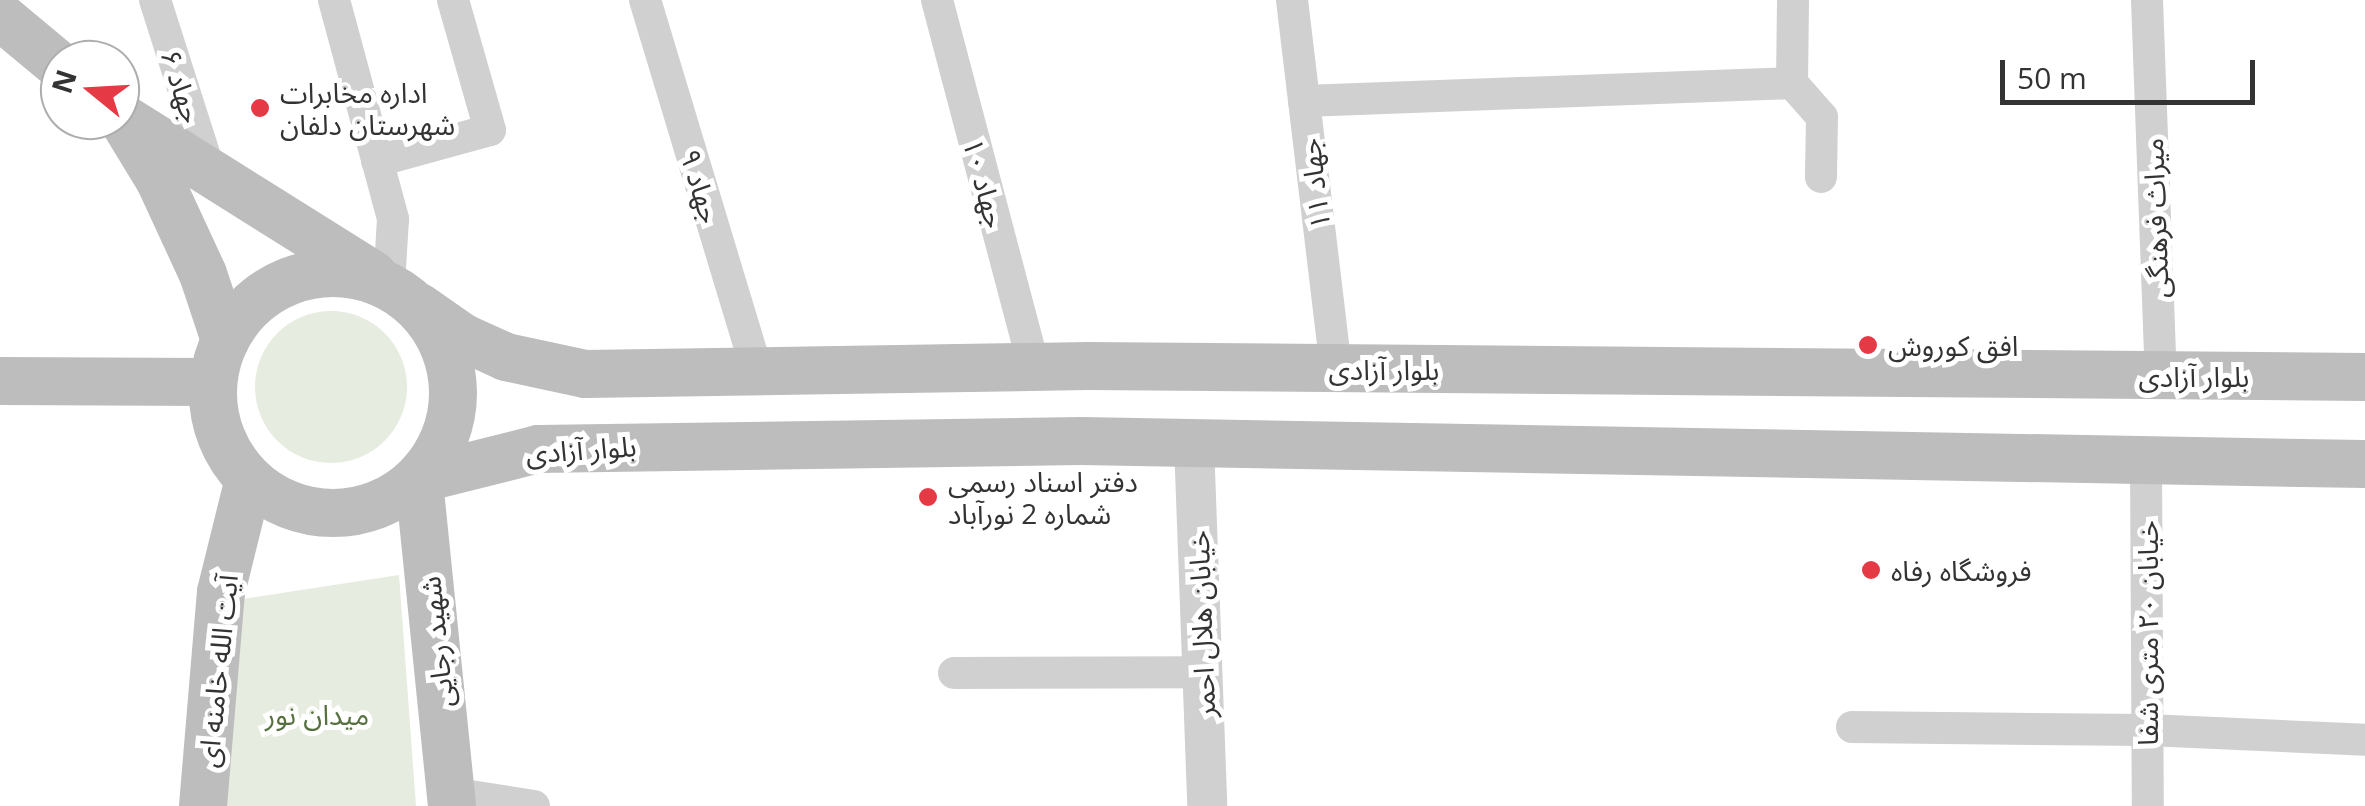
<!DOCTYPE html>
<html>
<head>
<meta charset="utf-8">
<style>
	body { margin:0 }
	#map { position:relative; width:2365px; height:806px; overflow:hidden; background:#fff; font-family:"Open Sans","Noto Sans Arabic",sans-serif }
	div>[style] { position:absolute }
	.green>* { inset:0; background:#e6ecdf }
	.round { border-radius:50% }
	.minor>* { height:32px; margin:-16px; padding:0 16px; transform-origin:16px; border-radius:16px; background:#d0d0d0 }
	.tertiary>* { height:40px; margin:-20px; padding:0 20px; transform-origin:20px; border-radius:20px; background:#d0d0d0 }
	.secondary>* { height:48px; margin:-24px; padding:0 24px; transform-origin:24px; border-radius:24px; background:#bdbdbd }
	.secondary>.ring { margin:-24px; padding:0; box-sizing:content-box; background:none; border:48px solid #bdbdbd; border-radius:50% }
	.dots>* { width:28px; height:28px; translate:-50% -50%; box-sizing:border-box; border:5px solid #fff; border-radius:50% }
	span { translate:-50% -50%; white-space:nowrap; text-align:center; line-height:1.15; -webkit-text-stroke:10px #fff; paint-order:stroke }
	.street-label { font-size:28px; color:#333 }
	.poi-label { font-size:28px; color:#333 }
	.left { translate:0 -50%; text-align:left }
	.park-label { font-size:28px; color:#56703f }
	.north { position:absolute; left:40px; top:40px; width:100px; height:100px; box-sizing:border-box; background:#fff; border:2px solid #adadad; border-radius:50%; rotate:288deg; font-size:28px; font-weight:700; line-height:40px; text-align:center; color:#333 }
	.north::after { content:''; display:block; margin:auto; width:35px; height:45px; background:#e63946; clip-path:polygon(50% 0,100% 100%,50% 72%,0 100%) }
	.scale { position:absolute; left:2000px; top:60px; width:255px; height:45px; box-sizing:border-box; border:5px solid #333; border-top:0; padding-left:12px; font-size:30px; line-height:35px; white-space:nowrap; color:#333; -webkit-text-stroke:8px #fff; paint-order:stroke }
</style>
</head>
<body>
<div id="map">
	<div class="green">
		<div class="round" style="left:255px;top:311px;width:152px;height:152px"></div>
		<div style="clip-path:polygon(399px 575px,416px 806px,215px 806px,236px 600px)"></div>
	</div>
	<div class="minor">
		<div style="left:155px;top:0;width:181px;rotate:72.3deg"></div>
		<div style="left:334px;top:0;width:227px;rotate:74.9deg"></div>
		<div style="left:393px;top:219px;width:66px;rotate:93.5deg"></div>
		<div style="left:645px;top:0;width:388px;rotate:73.2deg"></div>
		<div style="left:937px;top:0;width:380px;rotate:75.2deg"></div>
		<div style="left:1292px;top:0;width:372px;rotate:83.2deg"></div>
		<div style="left:2147px;top:0;width:376px;rotate:87.9deg"></div>
		<div style="left:1792px;top:83px;width:45px;rotate:48.6deg"></div>
		<div style="left:1822px;top:117px;width:60px;rotate:91deg"></div>
		<div style="left:1792px;top:83px;width:83px;rotate:-89.3deg"></div>
		<div style="left:1304px;top:101px;width:488px;rotate:-2.1deg"></div>
		<div style="left:377px;top:161px;width:117px;rotate:-15.3deg"></div>
		<div style="left:490px;top:130px;width:135px;rotate:-105.9deg"></div>
		<div style="left:2146px;top:461px;width:345px;rotate:89.7deg"></div>
		<div style="left:954px;top:673px;width:248px;rotate:-0.2deg"></div>
		<div style="left:1852px;top:727px;width:296px;rotate:0.6deg"></div>
		<div style="left:2148px;top:730px;width:217px;rotate:2.6deg"></div>
		<div style="left:451px;top:793px;width:84px;rotate:8.9deg"></div>
	</div>
	<div class="tertiary">
		<div style="left:1194px;top:443px;width:363px;rotate:87.9deg"></div>
	</div>
	<div class="secondary">
		<div style="left:0;top:16px;width:78px;rotate:39.8deg"></div>
		<div style="left:120px;top:116px;width:299px;rotate:32.1deg"></div>
		<div style="left:126px;top:125px;width:66px;rotate:58.7deg"></div>
		<div style="left:160px;top:181px;width:102px;rotate:65.2deg"></div>
		<div style="left:203px;top:274px;width:70px;rotate:71.6deg"></div>
		<div class="ring" style="left:213px;top:273px;width:192px;height:192px"></div>
		<div style="left:419px;top:307px;width:52px;rotate:34.9deg"></div>
		<div style="left:462px;top:337px;width:48px;rotate:24.4deg"></div>
		<div style="left:506px;top:357px;width:81px;rotate:12.1deg"></div>
		<div style="left:585px;top:374px;width:503px;rotate:-0.91deg"></div>
		<div style="left:1088px;top:366px;width:1277px;rotate:0.49deg"></div>
		<div style="left:0;top:381px;width:210px;rotate:0.3deg"></div>
		<div style="left:203px;top:806px;width:215px;rotate:-85.2deg"></div>
		<div style="left:221px;top:592px;width:116px;rotate:-76.1deg"></div>
		<div style="left:452px;top:806px;width:329px;rotate:-95.8deg"></div>
		<div style="left:419px;top:479px;width:123px;rotate:-14.1deg"></div>
		<div style="left:538px;top:449px;width:543px;rotate:-0.84deg"></div>
		<div style="left:1081px;top:441px;width:1284px;rotate:1.03deg"></div>
	</div>
	<div class="dots">
		<div style="left:260px;top:108px;background:#e63946"></div>
		<div style="left:1868px;top:345px;background:#e63946"></div>
		<div style="left:928px;top:497px;background:#e63946"></div>
		<div style="left:1871px;top:570px;background:#e63946"></div>
	</div>
	<div class="street-label">
		<span style="left:182px;top:86px;rotate:72deg">جهاد ۶</span>
		<span style="left:985px;top:183px;rotate:75deg">جهاد ۱۰</span>
		<span style="left:1314px;top:184px;rotate:-97deg">جهاد ۱۱</span>
		<span style="left:701px;top:186px;rotate:73deg">جهاد ۹</span>
		<span style="left:2155px;top:218px;rotate:-92deg">میراث فرهنگی</span>
		<span style="left:1384px;top:369px">بلوار آزادی</span>
		<span style="left:2194px;top:376px">بلوار آزادی</span>
		<span style="left:581px;top:449px;rotate:-4deg">بلوار آزادی</span>
		<span style="left:1201px;top:624px;rotate:-92deg">خیابان هلال احمر</span>
		<span style="left:2147px;top:633px;rotate:-90deg">خیابان ۲۰ متری شفا</span>
		<span style="left:436px;top:642px;rotate:-96deg">شهید رجایی</span>
		<span style="left:217px;top:671px;rotate:-84deg">آیت الله خامنه ای</span>
	</div>
	<div class="poi-label">
		<span class="left" style="left:280px;top:108px">اداره مخابرات<br>شهرستان دلفان</span>
		<span class="left" style="left:1888px;top:345px">افق کوروش</span>
		<span class="left" style="left:948px;top:497px">دفتر اسناد رسمی<br>شماره 2 نورآباد</span>
		<span class="left" style="left:1891px;top:570px">فروشگاه رفاه</span>
	</div>
	<div class="park-label">
		<span style="left:317px;top:714px">میدان نور</span>
	</div>
	<div class="north">N</div>
	<div class="scale">50 m</div>
</div>
</body>
</html>
